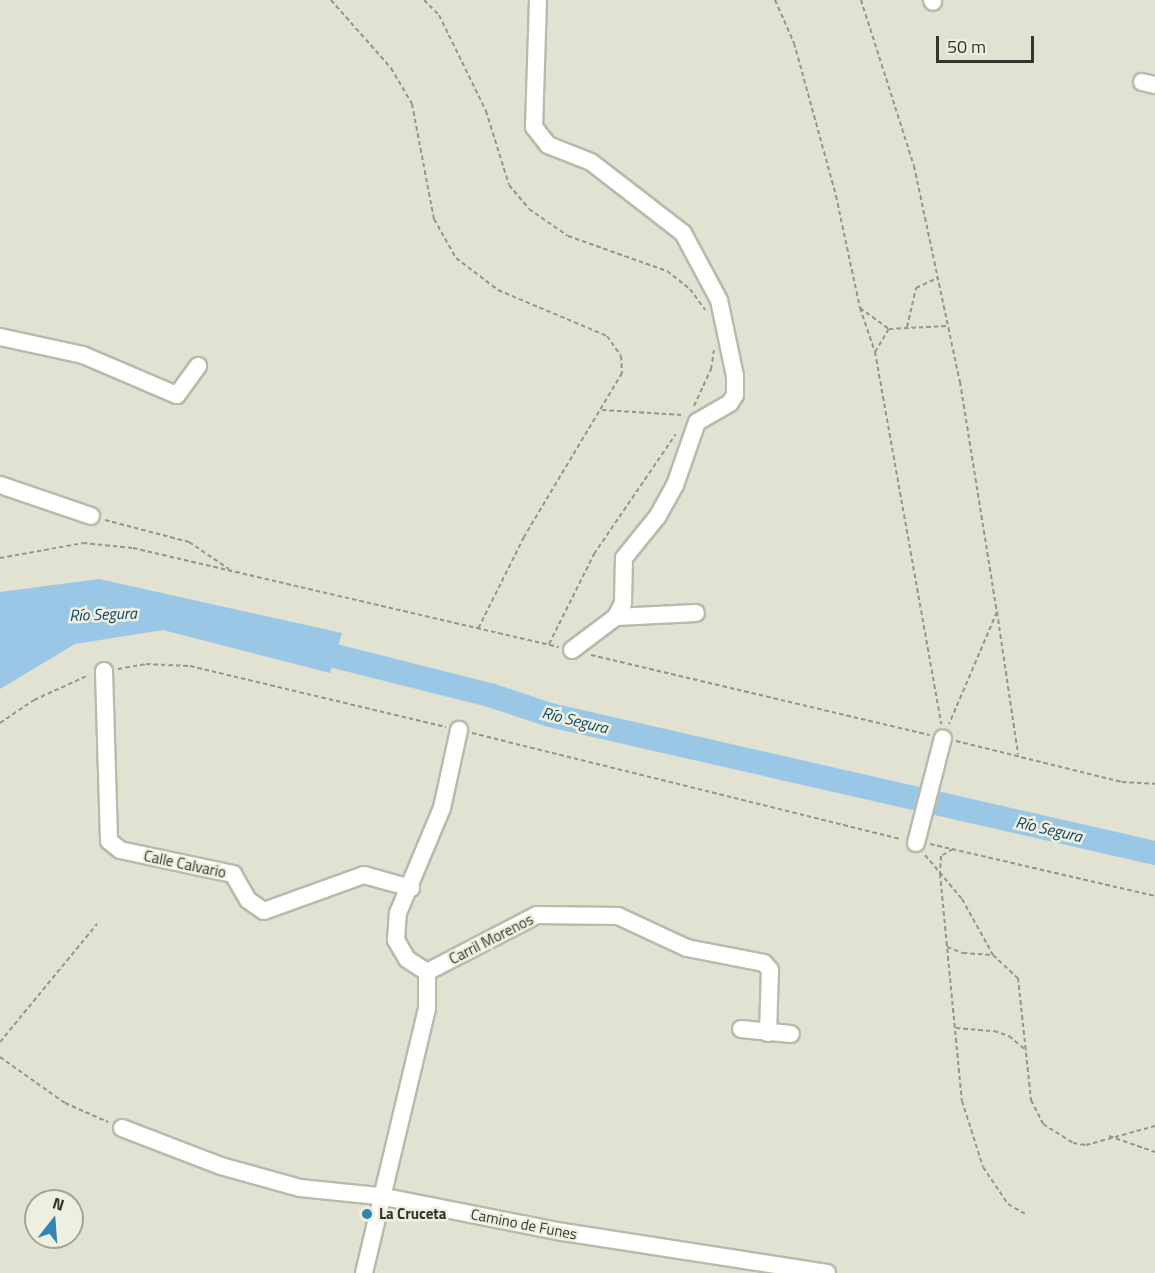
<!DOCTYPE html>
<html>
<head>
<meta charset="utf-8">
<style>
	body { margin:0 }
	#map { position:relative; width:1155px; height:1273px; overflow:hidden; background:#e1e2d2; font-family:"Titillium Web",sans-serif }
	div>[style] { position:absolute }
	.water>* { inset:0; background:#9bc7e6 }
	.river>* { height:24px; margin:-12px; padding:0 12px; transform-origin:12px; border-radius:12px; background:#9bc7e6 }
	.path>* { height:2px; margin-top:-1px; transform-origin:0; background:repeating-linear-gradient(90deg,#95968a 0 4.5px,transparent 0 7.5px) }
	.roads { filter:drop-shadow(2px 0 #b9baaa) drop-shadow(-2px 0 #b9baaa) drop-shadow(0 2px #b9baaa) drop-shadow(0 -2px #b9baaa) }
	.minor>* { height:16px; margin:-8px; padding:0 8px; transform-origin:8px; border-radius:8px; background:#fff }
	.dots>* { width:16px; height:16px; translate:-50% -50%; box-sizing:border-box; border:3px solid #eeefdf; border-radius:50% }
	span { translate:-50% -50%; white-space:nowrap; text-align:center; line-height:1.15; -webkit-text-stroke:5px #eeefdf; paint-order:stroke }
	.street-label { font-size:15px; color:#34342e }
	.poi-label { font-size:15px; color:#34342e; font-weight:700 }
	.left { translate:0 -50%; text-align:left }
	.water-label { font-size:16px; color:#0e4463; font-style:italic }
	.north { position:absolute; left:24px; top:1189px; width:60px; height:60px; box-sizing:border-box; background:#eeefdf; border:2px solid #a4a498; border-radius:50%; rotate:17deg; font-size:16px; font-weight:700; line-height:24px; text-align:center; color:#34342e }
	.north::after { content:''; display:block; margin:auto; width:21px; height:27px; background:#3284b5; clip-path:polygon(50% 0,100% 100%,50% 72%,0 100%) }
	.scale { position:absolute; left:936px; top:36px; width:98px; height:27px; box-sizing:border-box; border:3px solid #34342e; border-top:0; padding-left:8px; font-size:18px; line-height:21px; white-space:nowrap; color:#34342e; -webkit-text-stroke:4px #eeefdf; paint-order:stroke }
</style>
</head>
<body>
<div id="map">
	<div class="water">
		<div style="clip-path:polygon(99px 579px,342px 633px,330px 673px,163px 630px,75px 644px,0 689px,0 592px)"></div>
	</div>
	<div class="river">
		<div style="left:303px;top:648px;width:193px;rotate:14.1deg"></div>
		<div style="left:490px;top:695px;width:63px;rotate:18.4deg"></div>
		<div style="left:550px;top:715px;width:621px;rotate:12.85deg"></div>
	</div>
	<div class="path">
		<div style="left:331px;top:0;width:91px;rotate:48.6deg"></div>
		<div style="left:391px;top:68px;width:42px;rotate:59.7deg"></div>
		<div style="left:412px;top:104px;width:117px;rotate:79.2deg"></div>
		<div style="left:434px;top:219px;width:45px;rotate:60.6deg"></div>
		<div style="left:456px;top:258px;width:53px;rotate:37.3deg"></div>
		<div style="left:498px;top:290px;width:118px;rotate:22.9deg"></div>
		<div style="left:607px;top:336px;width:24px;rotate:55deg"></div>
		<div style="left:621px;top:356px;width:17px;rotate:87deg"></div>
		<div style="left:622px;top:373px;width:191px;rotate:120.9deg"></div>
		<div style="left:524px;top:537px;width:103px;rotate:116.6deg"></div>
		<div style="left:424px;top:0;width:21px;rotate:45deg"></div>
		<div style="left:439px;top:15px;width:107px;rotate:63.9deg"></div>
		<div style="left:486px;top:111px;width:77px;rotate:72.7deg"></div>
		<div style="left:509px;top:185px;width:31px;rotate:50deg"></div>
		<div style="left:529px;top:209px;width:47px;rotate:34.7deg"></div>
		<div style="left:568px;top:236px;width:105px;rotate:19.5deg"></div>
		<div style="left:667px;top:271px;width:29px;rotate:38deg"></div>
		<div style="left:690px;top:289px;width:26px;rotate:54deg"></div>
		<div style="left:775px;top:0;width:47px;rotate:66.2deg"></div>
		<div style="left:794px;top:43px;width:159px;rotate:74.6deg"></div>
		<div style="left:836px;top:196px;width:115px;rotate:77.9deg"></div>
		<div style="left:860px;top:308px;width:46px;rotate:71.2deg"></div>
		<div style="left:875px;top:352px;width:378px;rotate:79.9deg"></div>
		<div style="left:861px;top:0;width:174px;rotate:72.3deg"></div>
		<div style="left:914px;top:166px;width:221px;rotate:78deg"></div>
		<div style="left:960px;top:382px;width:233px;rotate:80.9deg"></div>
		<div style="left:997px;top:612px;width:122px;rotate:113.2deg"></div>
		<div style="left:860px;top:308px;width:36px;rotate:36deg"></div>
		<div style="left:889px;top:329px;width:57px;rotate:-3deg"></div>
		<div style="left:907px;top:327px;width:40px;rotate:-77deg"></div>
		<div style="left:916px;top:288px;width:23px;rotate:-25deg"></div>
		<div style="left:875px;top:352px;width:27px;rotate:-59deg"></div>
		<div style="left:694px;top:406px;width:41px;rotate:-65.3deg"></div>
		<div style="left:711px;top:369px;width:19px;rotate:-81deg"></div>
		<div style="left:602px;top:410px;width:81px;rotate:3.5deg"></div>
		<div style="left:105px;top:520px;width:87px;rotate:14.7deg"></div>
		<div style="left:189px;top:542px;width:48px;rotate:34deg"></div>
		<div style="left:0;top:558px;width:84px;rotate:-10.2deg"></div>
		<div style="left:83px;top:543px;width:50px;rotate:5.7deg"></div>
		<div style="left:133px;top:548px;width:437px;rotate:13.1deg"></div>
		<div style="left:997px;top:612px;width:144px;rotate:81.6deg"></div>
		<div style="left:549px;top:644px;width:101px;rotate:-63.4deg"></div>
		<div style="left:594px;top:554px;width:145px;rotate:-55.7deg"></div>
		<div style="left:591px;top:655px;width:348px;rotate:13.3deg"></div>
		<div style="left:118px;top:669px;width:28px;rotate:-10deg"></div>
		<div style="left:146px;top:664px;width:44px;rotate:2.6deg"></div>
		<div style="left:190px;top:666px;width:263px;rotate:13.4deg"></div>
		<div style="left:0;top:723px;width:41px;rotate:-34.1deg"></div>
		<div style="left:34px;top:700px;width:60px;rotate:-24.4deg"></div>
		<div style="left:472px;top:733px;width:442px;rotate:13.9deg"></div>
		<div style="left:956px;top:741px;width:171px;rotate:13.9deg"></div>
		<div style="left:1122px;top:782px;width:33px;rotate:3deg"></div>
		<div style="left:930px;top:844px;width:231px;rotate:13deg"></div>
		<div style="left:953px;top:849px;width:14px;rotate:150deg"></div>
		<div style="left:941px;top:856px;width:18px;rotate:93deg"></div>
		<div style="left:940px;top:874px;width:228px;rotate:84.5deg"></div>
		<div style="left:962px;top:1101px;width:69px;rotate:72.3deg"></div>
		<div style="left:983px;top:1167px;width:45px;rotate:56deg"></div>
		<div style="left:1008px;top:1204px;width:22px;rotate:30deg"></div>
		<div style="left:925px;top:855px;width:57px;rotate:49.9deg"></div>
		<div style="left:962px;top:899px;width:64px;rotate:61deg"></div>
		<div style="left:993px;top:955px;width:34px;rotate:43deg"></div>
		<div style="left:1018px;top:978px;width:123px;rotate:83.9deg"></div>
		<div style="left:1031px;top:1100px;width:27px;rotate:63deg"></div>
		<div style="left:1043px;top:1124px;width:36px;rotate:32deg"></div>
		<div style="left:1073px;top:1143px;width:13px;rotate:9deg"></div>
		<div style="left:1086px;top:1145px;width:72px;rotate:-15.4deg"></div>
		<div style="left:947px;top:947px;width:17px;rotate:21deg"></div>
		<div style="left:963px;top:953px;width:30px;rotate:4deg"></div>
		<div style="left:956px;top:1028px;width:38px;rotate:5deg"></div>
		<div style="left:994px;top:1031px;width:16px;rotate:18deg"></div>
		<div style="left:1009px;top:1036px;width:23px;rotate:40deg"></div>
		<div style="left:0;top:1042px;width:153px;rotate:-50.6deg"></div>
		<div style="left:0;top:1057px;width:80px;rotate:35.3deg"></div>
		<div style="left:65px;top:1103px;width:47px;rotate:23.8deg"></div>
		<div style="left:1109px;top:1136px;width:49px;rotate:19.2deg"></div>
	</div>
	<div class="roads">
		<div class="minor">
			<div style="left:538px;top:0;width:127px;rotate:91.8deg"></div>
			<div style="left:534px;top:127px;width:23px;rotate:52deg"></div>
			<div style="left:548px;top:145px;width:46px;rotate:21.6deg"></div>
			<div style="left:591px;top:162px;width:116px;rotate:37.7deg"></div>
			<div style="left:683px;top:233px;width:76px;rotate:61.8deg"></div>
			<div style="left:719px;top:300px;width:78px;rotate:78.1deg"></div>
			<div style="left:735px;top:376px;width:19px;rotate:90deg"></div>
			<div style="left:735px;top:395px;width:9px;rotate:122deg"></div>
			<div style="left:730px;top:403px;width:38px;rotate:150deg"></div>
			<div style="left:697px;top:422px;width:67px;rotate:109.2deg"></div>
			<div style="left:675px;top:485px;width:37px;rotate:119deg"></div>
			<div style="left:657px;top:517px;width:53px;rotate:128.8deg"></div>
			<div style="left:624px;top:558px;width:45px;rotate:91.3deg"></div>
			<div style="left:623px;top:603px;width:16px;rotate:117deg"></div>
			<div style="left:932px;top:0;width:2px;rotate:63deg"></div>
			<div style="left:1142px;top:82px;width:13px;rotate:13deg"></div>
			<div style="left:0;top:337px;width:85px;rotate:12.2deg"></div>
			<div style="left:83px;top:355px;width:102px;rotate:23.1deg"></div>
			<div style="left:177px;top:395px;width:36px;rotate:-54deg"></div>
			<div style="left:0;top:485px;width:96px;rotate:18.8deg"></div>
			<div style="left:572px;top:650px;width:55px;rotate:-36.9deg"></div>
			<div style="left:616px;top:617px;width:80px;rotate:-2.9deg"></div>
			<div style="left:104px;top:671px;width:170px;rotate:88.3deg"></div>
			<div style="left:109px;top:841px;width:14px;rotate:39deg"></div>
			<div style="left:120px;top:850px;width:116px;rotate:12deg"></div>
			<div style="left:233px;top:874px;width:30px;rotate:60deg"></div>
			<div style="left:248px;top:900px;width:19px;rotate:35deg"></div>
			<div style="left:264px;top:911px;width:106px;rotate:-19.8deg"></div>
			<div style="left:364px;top:875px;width:49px;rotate:15.5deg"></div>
			<div style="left:916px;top:843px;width:108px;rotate:-75.6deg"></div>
			<div style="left:427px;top:972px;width:124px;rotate:-27.4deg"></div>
			<div style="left:537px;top:915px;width:81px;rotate:0.7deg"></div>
			<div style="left:618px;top:916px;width:76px;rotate:24.9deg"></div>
			<div style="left:687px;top:948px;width:78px;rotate:11deg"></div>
			<div style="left:764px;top:963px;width:9px;rotate:49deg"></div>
			<div style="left:770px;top:970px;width:63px;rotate:91.8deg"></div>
			<div style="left:741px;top:1029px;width:50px;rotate:5.7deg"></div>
			<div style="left:122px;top:1128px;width:106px;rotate:21deg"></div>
			<div style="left:221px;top:1166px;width:82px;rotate:15.6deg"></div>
			<div style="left:300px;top:1188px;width:79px;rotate:5.8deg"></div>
			<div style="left:379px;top:1196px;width:187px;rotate:11.1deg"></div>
			<div style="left:563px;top:1232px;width:267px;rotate:8.8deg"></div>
			<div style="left:364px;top:1273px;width:271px;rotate:-76.6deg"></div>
			<div style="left:427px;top:1009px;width:37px;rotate:-90deg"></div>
			<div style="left:427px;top:972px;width:24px;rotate:-147deg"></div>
			<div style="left:407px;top:959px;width:22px;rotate:-120deg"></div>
			<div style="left:396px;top:940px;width:27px;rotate:-86deg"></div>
			<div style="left:398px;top:913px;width:114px;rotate:-67.3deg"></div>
			<div style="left:442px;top:808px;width:80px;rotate:-77.7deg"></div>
		</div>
	</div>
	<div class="dots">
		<div style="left:367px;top:1214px;background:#3284b5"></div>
	</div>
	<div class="street-label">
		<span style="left:185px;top:864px;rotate:12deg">Calle Calvario</span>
		<span style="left:491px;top:939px;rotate:-27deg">Carril Morenos</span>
		<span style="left:524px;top:1224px;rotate:11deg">Camino de Funes</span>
	</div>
	<div class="poi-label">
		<span class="left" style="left:379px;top:1214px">La Cruceta</span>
	</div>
	<div class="water-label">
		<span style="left:103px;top:614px;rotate:-2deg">Río Segura</span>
		<span style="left:575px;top:720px;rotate:14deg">Río Segura</span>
		<span style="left:1049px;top:829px;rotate:13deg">Río Segura</span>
	</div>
	<div class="north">N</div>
	<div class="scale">50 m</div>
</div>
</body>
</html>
